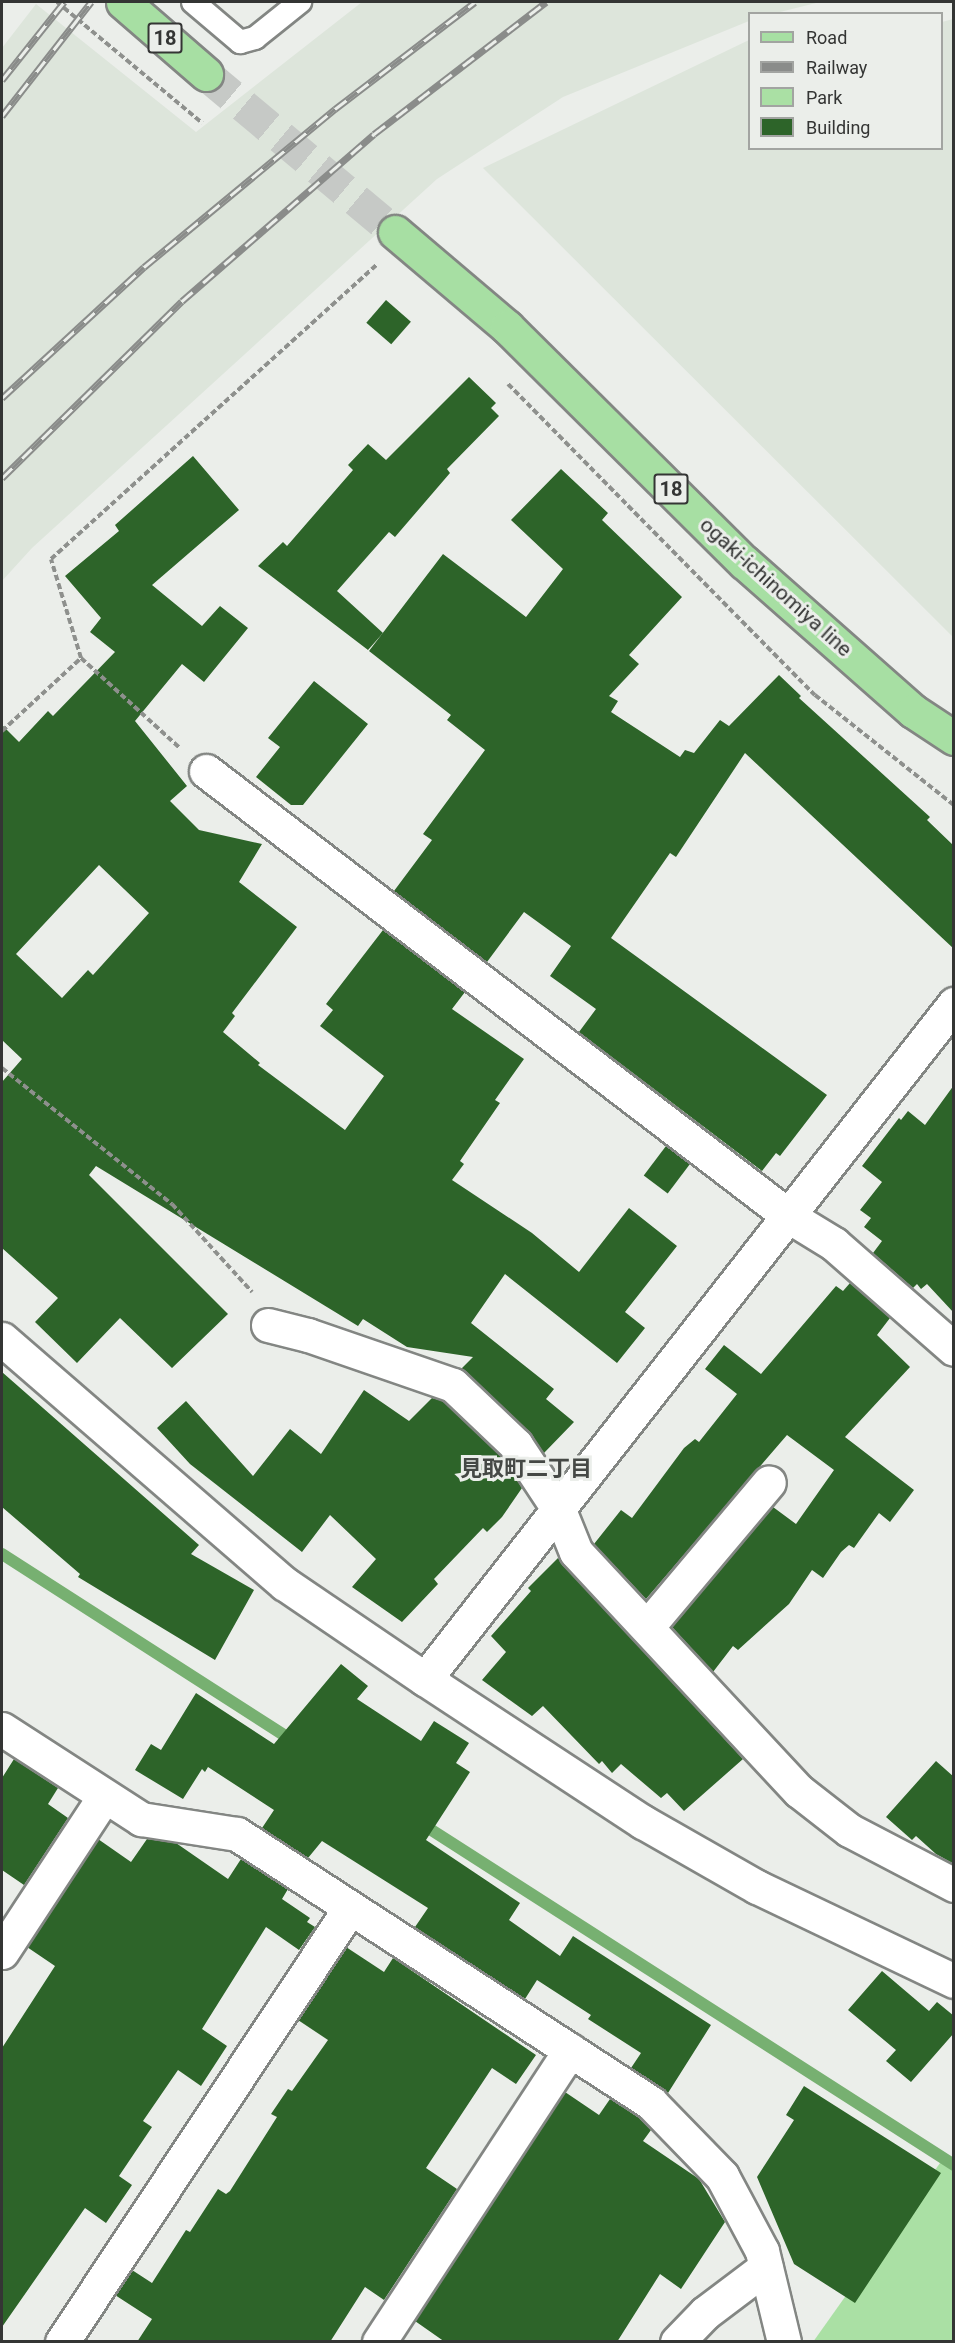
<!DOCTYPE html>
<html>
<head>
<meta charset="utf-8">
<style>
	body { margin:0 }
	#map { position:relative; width:955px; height:2343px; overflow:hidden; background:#ebeeea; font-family:Roboto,"Noto Sans JP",sans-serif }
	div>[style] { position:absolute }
	.built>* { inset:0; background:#dde5db }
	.green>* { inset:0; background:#aae0a4 }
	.stream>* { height:12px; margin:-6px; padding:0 6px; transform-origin:6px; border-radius:6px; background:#77b071 }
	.building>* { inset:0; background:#2d6429; transform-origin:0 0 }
	.primary-tunnel>* { height:33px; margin-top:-16.5px; transform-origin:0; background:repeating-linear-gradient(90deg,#c6c9c6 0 33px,transparent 0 49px) }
	.path>* { height:4px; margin-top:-2px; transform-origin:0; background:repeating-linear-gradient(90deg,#8e908d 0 6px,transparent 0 9px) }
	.roads { filter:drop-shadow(2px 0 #838683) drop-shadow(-2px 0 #838683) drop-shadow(0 2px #838683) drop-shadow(0 -2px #838683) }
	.service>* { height:22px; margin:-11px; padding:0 11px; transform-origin:11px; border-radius:11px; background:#fff }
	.minor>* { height:33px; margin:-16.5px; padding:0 16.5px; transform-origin:16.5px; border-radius:16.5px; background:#fff }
	.primary>* { height:33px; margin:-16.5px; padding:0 16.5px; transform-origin:16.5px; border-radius:16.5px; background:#a7dfa3 }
	.rail>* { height:7px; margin-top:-3.5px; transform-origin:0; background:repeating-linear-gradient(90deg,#ebeeea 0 14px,#8a8c8a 0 28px); box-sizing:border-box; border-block:2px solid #8a8c8a }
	span { translate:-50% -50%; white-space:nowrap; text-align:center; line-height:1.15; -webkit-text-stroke:6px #ebeeea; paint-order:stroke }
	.shield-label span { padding:2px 4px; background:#ebeeea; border:2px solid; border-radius:4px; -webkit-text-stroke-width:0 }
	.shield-label { font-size:20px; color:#343534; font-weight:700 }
	.street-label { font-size:21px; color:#343534 }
	.neighbourhood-label { font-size:22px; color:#454845; font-weight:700 }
	.frame { position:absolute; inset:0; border:3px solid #343534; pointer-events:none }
	.legend { position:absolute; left:748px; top:12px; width:195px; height:138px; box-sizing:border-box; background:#ebeeea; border:2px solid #a2a4a1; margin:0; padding:8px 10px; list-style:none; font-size:18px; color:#343534 }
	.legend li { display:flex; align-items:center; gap:12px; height:30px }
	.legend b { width:30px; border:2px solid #a2a4a1 }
</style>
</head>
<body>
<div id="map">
	<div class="built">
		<div style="clip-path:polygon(362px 2px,820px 2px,776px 13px,750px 14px,749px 21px,563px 97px,437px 179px,32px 548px,2px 581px,2px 48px,36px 4px,196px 132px)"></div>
		<div style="clip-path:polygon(953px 19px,954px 19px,953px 637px,483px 168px,749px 40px,750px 148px,942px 148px,942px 22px)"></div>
	</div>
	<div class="green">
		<div style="clip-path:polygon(945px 2156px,953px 2163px,953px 2341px,813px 2342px)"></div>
	</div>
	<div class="stream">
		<div style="left:2px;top:1554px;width:350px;rotate:32.7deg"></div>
		<div style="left:419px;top:1822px;width:636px;rotate:32.66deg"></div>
	</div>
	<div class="building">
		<div style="left:386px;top:300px;width:33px;height:30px;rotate:41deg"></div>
		<div style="clip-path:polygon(469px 377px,496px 403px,491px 408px,499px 416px,447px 469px,450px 473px,395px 537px,389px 532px,337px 591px,383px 633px,368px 650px,258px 566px,283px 542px,287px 546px,353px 470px,348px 465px,368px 444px,386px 460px)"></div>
		<div style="clip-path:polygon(evenodd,193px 456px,239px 510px,152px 585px,202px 626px,220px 606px,248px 628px,204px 682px,182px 664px,135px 721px,187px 786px,170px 801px,199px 830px,262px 844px,239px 882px,297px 927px,232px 1013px,235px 1016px,223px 1032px,260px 1063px,258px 1065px,345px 1130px,384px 1076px,320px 1026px,333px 1010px,326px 1004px,383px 930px,465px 992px,452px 1009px,524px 1059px,495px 1100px,500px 1103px,460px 1161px,464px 1164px,452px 1180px,532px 1233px,579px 1272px,629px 1208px,677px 1246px,625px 1312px,645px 1328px,617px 1363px,505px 1274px,471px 1323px,554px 1389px,546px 1399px,574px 1422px,544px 1453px,529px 1432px,461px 1369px,473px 1357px,407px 1347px,363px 1319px,358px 1326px,96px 1166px,89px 1175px,228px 1314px,172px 1368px,120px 1318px,77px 1363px,35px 1322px,58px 1298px,2px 1248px,2px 1082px,22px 1059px,2px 1040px,2px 725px,19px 742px,48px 711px,53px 716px,115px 652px,90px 632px,101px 618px,65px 576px,119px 531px,115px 525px,193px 456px,99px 865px,149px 913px,93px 975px,88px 970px,62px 998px,16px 954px,99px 865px)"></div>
		<div style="clip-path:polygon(561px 469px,608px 513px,602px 520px,682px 597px,629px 655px,639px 664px,609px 696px,618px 701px,611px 712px,680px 757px,685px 750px,694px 753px,720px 720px,729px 726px,779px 675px,801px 696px,799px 698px,930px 817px,927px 820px,954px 846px,954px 949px,745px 753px,676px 857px,670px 853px,611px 938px,827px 1095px,780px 1156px,776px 1153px,762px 1171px,579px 1032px,596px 1009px,550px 976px,571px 946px,524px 912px,487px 962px,394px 891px,432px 840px,423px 834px,485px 750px,447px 720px,451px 715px,369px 651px,443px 554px,526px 617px,563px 569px,511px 520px)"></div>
		<div style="clip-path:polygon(314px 681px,368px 724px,303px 805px,291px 805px,256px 777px,280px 747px,268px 738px)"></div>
		<div style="clip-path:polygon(954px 1085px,954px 1313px,927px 1284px,921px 1289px,917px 1284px,913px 1288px,873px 1253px,882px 1241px,864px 1227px,871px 1218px,860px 1210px,882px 1182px,862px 1166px,899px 1118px,901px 1120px,908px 1111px,925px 1125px)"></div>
		<div style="left:666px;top:1146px;width:30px;height:37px;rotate:37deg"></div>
		<div style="clip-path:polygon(850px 1283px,890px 1318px,877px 1335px,910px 1367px,845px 1437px,914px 1490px,890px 1522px,879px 1513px,854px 1548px,849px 1545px,841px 1552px,823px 1578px,812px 1570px,789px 1604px,738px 1650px,733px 1646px,713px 1672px,672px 1627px,773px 1507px,796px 1524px,834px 1470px,787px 1435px,646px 1599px,594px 1544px,621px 1510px,632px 1518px,684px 1448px,695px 1439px,699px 1442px,737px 1394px,705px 1369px,724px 1345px,761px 1374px,836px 1286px,843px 1291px)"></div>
		<div style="clip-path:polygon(2px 1372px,199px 1545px,191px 1554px,254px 1590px,215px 1660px,78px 1577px,80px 1574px,2px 1507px)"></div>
		<div style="clip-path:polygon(364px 1390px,409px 1421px,432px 1398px,443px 1401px,502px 1457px,522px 1488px,502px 1517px,487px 1532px,483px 1528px,434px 1579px,438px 1584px,402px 1622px,352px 1587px,376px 1559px,330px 1515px,302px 1552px,190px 1464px,157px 1428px,186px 1401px,253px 1476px,290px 1429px,321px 1454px)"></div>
		<div style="clip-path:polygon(558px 1558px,743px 1759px,684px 1811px,667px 1793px,661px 1798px,621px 1764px,612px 1773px,602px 1761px,599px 1764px,543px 1706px,532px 1716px,482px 1680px,506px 1652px,491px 1636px,531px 1591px,528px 1588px)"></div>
		<div style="clip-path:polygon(341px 1664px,368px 1686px,357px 1699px,421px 1741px,434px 1721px,469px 1743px,456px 1763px,470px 1772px,426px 1840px,520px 1903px,509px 1920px,560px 1956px,573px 1936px,711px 2025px,668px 2093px,631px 2068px,641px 2053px,588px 2019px,591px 2015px,537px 1980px,525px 1999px,415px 1927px,428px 1908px,322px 1841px,308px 1858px,262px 1828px,274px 1810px,208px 1767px,205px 1772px,202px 1769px,183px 1799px,135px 1770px,151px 1744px,161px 1750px,196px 1693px,274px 1744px)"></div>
		<div style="clip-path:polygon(14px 1759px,58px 1788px,48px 1804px,68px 1818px,24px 1885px,2px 1870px,2px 1778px)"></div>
		<div style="clip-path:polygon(936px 1761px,954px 1777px,954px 1864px,936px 1854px,916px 1836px,912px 1840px,886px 1817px)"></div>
		<div style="clip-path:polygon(98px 1839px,131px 1862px,147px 1839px,176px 1843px,228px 1879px,241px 1859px,288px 1889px,282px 1899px,310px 1918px,307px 1922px,315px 1927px,299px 1950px,266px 1927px,202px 2029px,227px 2046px,201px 2086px,178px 2070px,143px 2121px,152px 2127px,119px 2176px,132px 2185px,106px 2223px,85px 2208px,2px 2327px,2px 2048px,55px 1966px,27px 1947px)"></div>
		<div style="clip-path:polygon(346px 1947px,384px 1972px,393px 1958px,536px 2055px,516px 2084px,492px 2068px,426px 2168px,457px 2189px,384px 2300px,365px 2287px,330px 2342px,137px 2342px,152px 2319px,115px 2295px,132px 2270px,152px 2283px,186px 2230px,190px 2232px,218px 2189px,226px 2194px,230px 2191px,277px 2117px,271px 2114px,288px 2089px,292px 2091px,328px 2040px,298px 2020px)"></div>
		<div style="clip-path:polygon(882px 1971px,929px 2011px,937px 2002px,954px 2016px,954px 2033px,911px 2082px,886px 2061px,896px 2050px,848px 2010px)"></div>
		<div style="clip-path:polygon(804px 2086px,941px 2173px,855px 2303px,794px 2264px,757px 2177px,794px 2120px,786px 2115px)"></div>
		<div style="clip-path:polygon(565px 2092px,599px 2115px,610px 2099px,639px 2118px,651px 2130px,643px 2141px,699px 2179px,725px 2222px,681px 2289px,660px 2274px,617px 2342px,445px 2342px,415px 2321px)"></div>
	</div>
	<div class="primary-tunnel">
		<div style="left:206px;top:74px;width:246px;rotate:39.9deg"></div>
	</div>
	<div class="path">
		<div style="left:57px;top:2px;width:189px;rotate:39.8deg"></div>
		<div style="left:508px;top:384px;width:437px;rotate:45.4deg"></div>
		<div style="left:815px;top:695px;width:177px;rotate:38.4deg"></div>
		<div style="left:81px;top:658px;width:134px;rotate:42.3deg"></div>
		<div style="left:2px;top:731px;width:108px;rotate:-42.7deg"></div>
		<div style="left:81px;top:658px;width:103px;rotate:-106.9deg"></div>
		<div style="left:51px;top:559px;width:440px;rotate:-42.1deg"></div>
		<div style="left:2px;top:1068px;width:218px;rotate:38.7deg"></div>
		<div style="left:172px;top:1204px;width:119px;rotate:47.7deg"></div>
	</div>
	<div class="roads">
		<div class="service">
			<div style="left:193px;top:2px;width:62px;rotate:40.4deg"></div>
			<div style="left:240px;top:42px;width:16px;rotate:-15deg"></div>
			<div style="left:255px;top:38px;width:58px;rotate:-38.7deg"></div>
		</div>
		<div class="minor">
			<div style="left:206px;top:771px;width:735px;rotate:37.37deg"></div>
			<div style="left:790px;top:1217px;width:52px;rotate:31.5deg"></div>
			<div style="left:834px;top:1244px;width:159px;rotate:41.2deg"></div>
			<div style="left:268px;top:1325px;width:41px;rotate:14deg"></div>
			<div style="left:308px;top:1335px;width:153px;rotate:19deg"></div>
			<div style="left:453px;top:1385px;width:87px;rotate:43.6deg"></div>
			<div style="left:516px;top:1445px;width:78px;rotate:56.5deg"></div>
			<div style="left:559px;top:1510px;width:45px;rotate:68deg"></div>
			<div style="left:576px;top:1552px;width:327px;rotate:47deg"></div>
			<div style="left:799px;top:1791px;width:63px;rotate:38deg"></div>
			<div style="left:849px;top:1830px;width:119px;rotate:27.6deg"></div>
			<div style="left:2px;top:1339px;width:374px;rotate:40.9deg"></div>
			<div style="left:285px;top:1584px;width:169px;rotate:34.2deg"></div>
			<div style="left:425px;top:1679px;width:261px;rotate:33.3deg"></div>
			<div style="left:643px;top:1822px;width:131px;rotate:29.7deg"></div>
			<div style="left:757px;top:1887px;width:218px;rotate:25.5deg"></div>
			<div style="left:647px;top:1627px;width:189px;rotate:-49.9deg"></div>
			<div style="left:425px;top:1679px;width:858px;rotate:-51.91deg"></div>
			<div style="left:2px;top:1729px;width:166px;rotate:32.9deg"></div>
			<div style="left:141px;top:1819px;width:97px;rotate:8.9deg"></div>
			<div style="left:237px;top:1834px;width:494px;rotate:33deg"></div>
			<div style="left:651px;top:2103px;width:102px;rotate:45.8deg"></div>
			<div style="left:722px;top:2176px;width:85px;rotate:61.9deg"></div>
			<div style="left:762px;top:2251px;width:94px;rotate:76.4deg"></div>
			<div style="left:2px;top:1952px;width:184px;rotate:-56.7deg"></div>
			<div style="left:62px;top:2342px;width:521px;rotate:-56.43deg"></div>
			<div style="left:379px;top:2342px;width:349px;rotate:-56.8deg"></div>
			<div style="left:677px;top:2342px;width:40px;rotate:-46deg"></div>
			<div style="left:705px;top:2313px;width:76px;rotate:-37deg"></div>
		</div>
		<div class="primary">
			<div style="left:123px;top:2px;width:110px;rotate:40.9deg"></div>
			<div style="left:395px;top:232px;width:147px;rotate:40.3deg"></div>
			<div style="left:507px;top:327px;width:334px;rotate:44.8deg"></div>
			<div style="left:744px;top:562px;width:225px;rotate:41.4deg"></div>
			<div style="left:913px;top:711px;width:49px;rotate:33.4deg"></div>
		</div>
	</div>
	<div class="rail">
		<div style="left:2px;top:80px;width:100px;rotate:-51.5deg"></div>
		<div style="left:2px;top:116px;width:145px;rotate:-52deg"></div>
		<div style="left:2px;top:398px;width:193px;rotate:-42.7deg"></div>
		<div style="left:144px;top:267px;width:248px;rotate:-39.6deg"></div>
		<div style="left:335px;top:109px;width:176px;rotate:-37.4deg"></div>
		<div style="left:2px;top:478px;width:252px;rotate:-44.5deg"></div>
		<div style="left:182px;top:301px;width:254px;rotate:-41deg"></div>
		<div style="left:374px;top:134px;width:217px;rotate:-37.5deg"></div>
	</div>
	<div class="shield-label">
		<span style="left:165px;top:38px">18</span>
		<span style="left:671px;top:489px">18</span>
	</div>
	<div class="street-label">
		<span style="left:776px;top:587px;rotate:42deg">ogaki-ichinomiya line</span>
	</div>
	<div class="neighbourhood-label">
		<span style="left:526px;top:1469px">見取町二丁目</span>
	</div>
	<div class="frame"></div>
	<ul class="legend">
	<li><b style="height:8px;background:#a7dfa3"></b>Road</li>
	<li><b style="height:8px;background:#8a8c8a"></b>Railway</li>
	<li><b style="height:16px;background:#aae0a4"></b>Park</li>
	<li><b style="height:16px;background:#2d6429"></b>Building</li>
	</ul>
</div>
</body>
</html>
